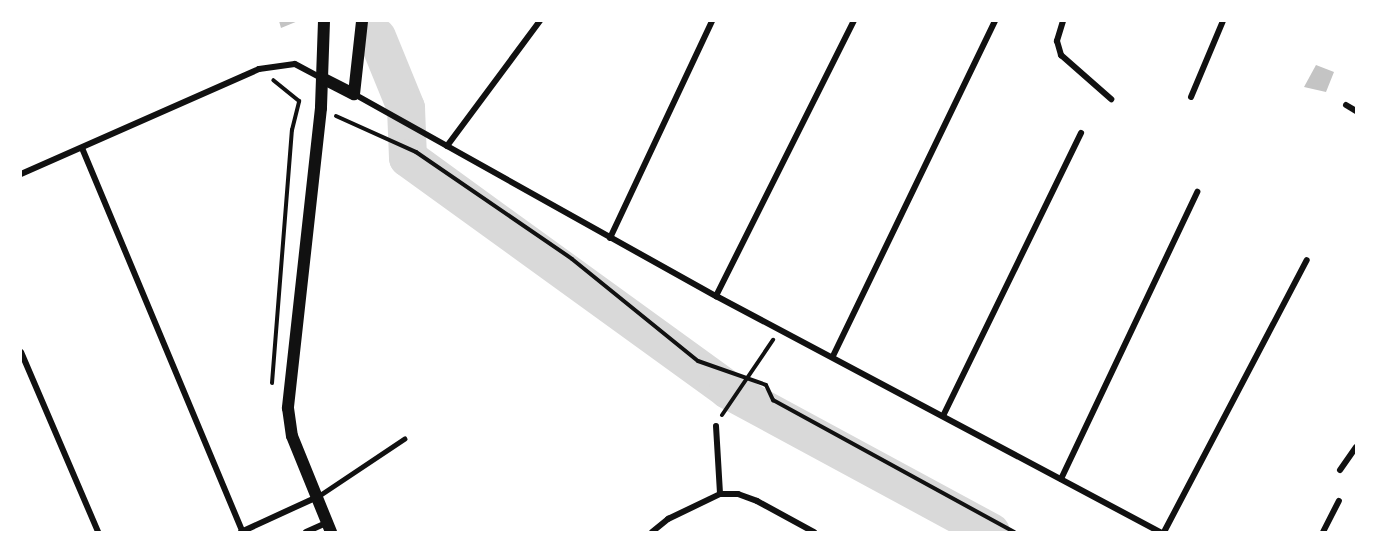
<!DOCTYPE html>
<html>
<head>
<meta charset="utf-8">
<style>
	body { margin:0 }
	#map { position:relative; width:1377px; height:553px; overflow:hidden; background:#fff; font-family:"Open Sans",sans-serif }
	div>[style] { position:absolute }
	.river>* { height:38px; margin:-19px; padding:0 19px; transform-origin:19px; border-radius:19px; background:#d9d9d9 }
	.building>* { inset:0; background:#c4c4c4 }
	.path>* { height:4px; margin:-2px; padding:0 2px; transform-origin:2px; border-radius:2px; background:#111 }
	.service>* { height:4.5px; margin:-2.25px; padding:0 2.25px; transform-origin:2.25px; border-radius:2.25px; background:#111 }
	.minor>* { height:6px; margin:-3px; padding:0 3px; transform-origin:3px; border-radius:3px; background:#111 }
	.secondary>* { height:12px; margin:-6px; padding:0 6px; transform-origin:6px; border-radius:6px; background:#111 }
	span { translate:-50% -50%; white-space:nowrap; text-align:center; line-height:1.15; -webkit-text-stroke:5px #fff; paint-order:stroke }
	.frame { position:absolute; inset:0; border:22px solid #fff; pointer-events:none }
</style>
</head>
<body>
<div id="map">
	<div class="river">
		<div style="left:377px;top:37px;width:77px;rotate:67.8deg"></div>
		<div style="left:406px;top:108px;width:50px;rotate:87.7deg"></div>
		<div style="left:408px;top:158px;width:395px;rotate:35.9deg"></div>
		<div style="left:728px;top:390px;width:299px;rotate:28.4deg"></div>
	</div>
	<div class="building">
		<div style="clip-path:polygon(279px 21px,298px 21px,281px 28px)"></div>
		<div style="clip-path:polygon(1316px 65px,1334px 72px,1326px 92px,1304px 87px)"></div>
	</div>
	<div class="path">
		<div style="left:336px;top:116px;width:88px;rotate:24.2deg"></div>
		<div style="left:416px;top:152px;width:189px;rotate:34.4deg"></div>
		<div style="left:572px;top:259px;width:162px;rotate:39deg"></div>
		<div style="left:698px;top:361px;width:72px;rotate:19.4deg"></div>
		<div style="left:766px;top:385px;width:17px;rotate:65deg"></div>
		<div style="left:773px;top:400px;width:275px;rotate:28.7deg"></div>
		<div style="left:272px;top:383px;width:254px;rotate:-85.5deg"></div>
		<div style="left:292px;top:130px;width:30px;rotate:-76deg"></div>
		<div style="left:299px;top:101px;width:33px;rotate:-141deg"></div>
		<div style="left:722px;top:415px;width:91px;rotate:-55.8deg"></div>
	</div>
	<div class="service">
		<div style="left:317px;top:497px;width:105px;rotate:-33.7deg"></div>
	</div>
	<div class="minor">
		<div style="left:1063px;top:21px;width:21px;rotate:107deg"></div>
		<div style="left:1057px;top:41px;width:15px;rotate:74deg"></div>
		<div style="left:1061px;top:55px;width:67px;rotate:41.3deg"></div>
		<div style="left:354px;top:94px;width:415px;rotate:29.2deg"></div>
		<div style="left:716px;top:296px;width:503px;rotate:27.99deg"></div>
		<div style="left:1191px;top:97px;width:82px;rotate:-67.2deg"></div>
		<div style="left:1346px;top:105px;width:12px;rotate:31deg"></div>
		<div style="left:447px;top:146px;width:156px;rotate:-53.4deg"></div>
		<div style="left:82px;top:148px;width:416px;rotate:67.3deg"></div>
		<div style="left:21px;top:174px;width:260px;rotate:-23.8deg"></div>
		<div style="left:259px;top:69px;width:36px;rotate:-8deg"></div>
		<div style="left:295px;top:64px;width:30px;rotate:28deg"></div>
		<div style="left:610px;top:238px;width:240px;rotate:-64.8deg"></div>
		<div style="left:716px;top:296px;width:308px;rotate:-63.4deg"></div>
		<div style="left:21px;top:352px;width:196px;rotate:66.8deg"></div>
		<div style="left:833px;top:356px;width:372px;rotate:-64.2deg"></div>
		<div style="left:943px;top:416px;width:315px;rotate:-64deg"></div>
		<div style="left:716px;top:426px;width:68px;rotate:86.6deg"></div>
		<div style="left:1340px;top:470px;width:28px;rotate:-55deg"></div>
		<div style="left:1061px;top:479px;width:318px;rotate:-64.6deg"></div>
		<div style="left:241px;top:532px;width:81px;rotate:-24.7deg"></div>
		<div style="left:306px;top:532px;width:22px;rotate:-24deg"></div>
		<div style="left:652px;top:532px;width:21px;rotate:-39deg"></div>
		<div style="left:668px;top:519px;width:58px;rotate:-25.7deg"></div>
		<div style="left:720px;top:494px;width:18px"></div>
		<div style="left:738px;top:494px;width:20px;rotate:20deg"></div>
		<div style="left:757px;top:501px;width:65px;rotate:28.5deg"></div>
		<div style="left:1164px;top:532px;width:307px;rotate:-62.3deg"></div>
		<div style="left:1323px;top:532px;width:35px;rotate:-63deg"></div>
	</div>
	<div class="secondary">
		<div style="left:324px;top:21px;width:87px;rotate:92deg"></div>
		<div style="left:321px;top:108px;width:302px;rotate:96.3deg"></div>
		<div style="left:288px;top:408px;width:28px;rotate:82deg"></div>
		<div style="left:292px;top:436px;width:104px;rotate:67.9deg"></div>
		<div style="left:322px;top:78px;width:36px;rotate:27deg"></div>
		<div style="left:354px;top:94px;width:73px;rotate:-83.7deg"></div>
	</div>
	<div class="frame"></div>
</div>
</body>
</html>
